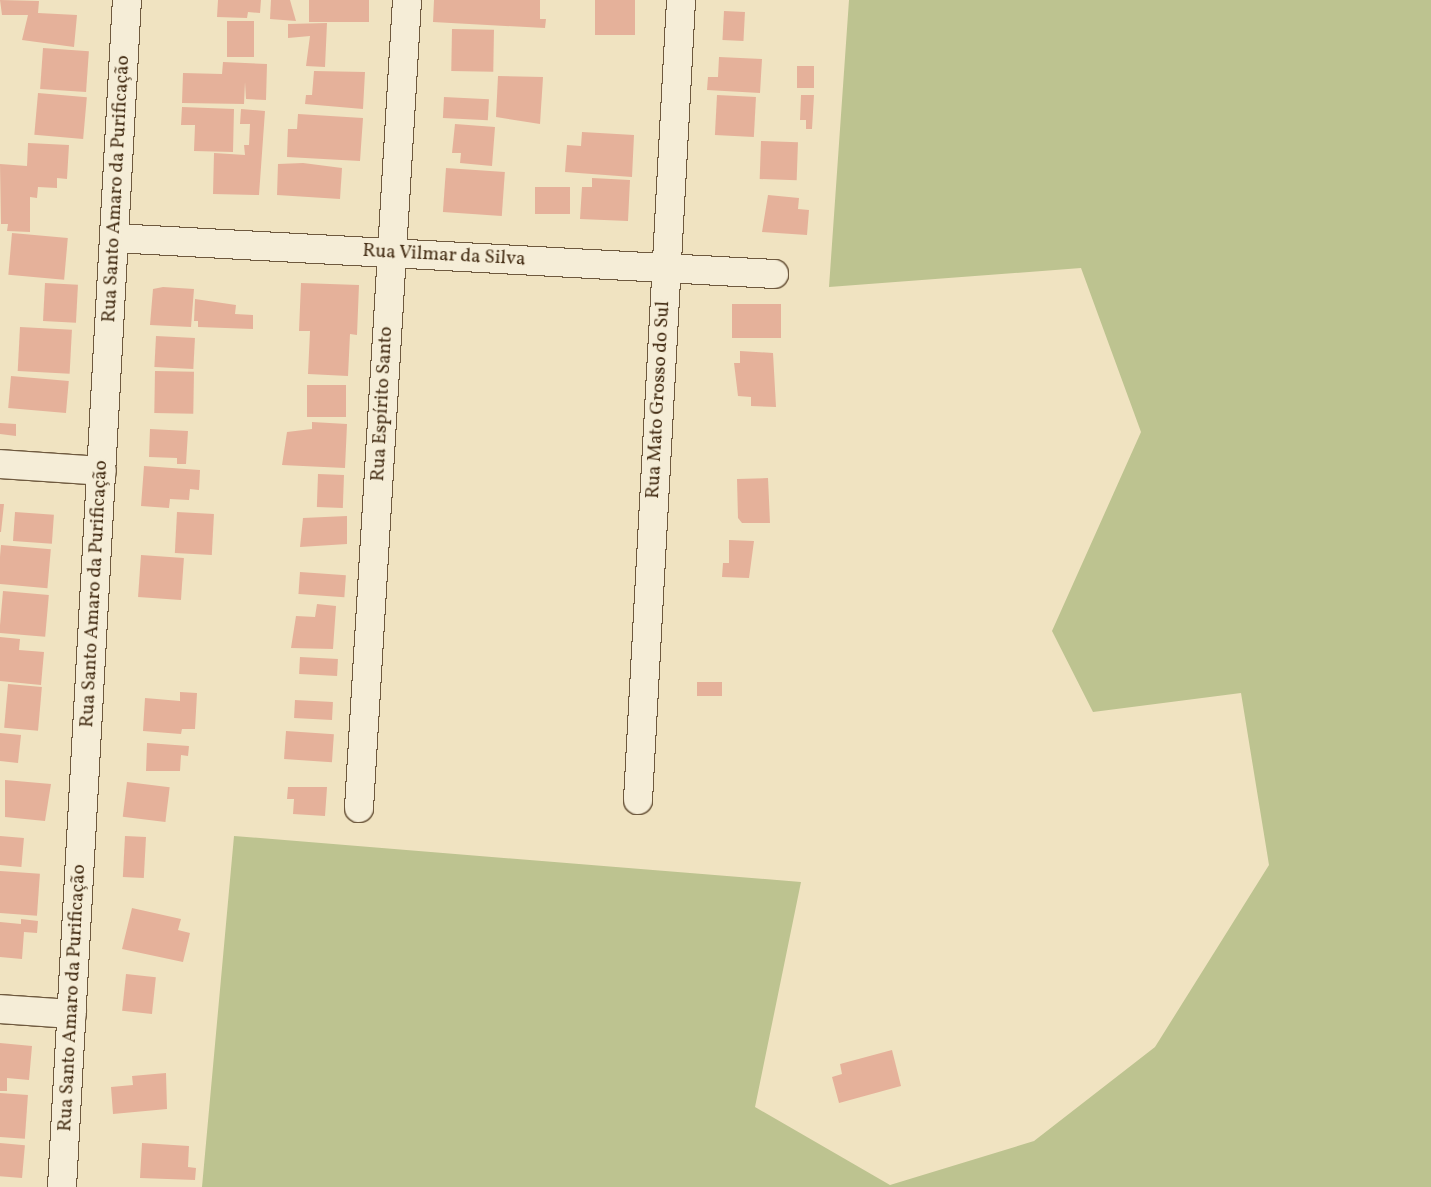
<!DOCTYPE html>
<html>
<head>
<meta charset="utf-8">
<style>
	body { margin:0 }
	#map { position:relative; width:1431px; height:1187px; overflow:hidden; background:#f0e3c1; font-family:Vollkorn,serif }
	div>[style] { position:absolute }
	.green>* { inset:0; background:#bdc390 }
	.building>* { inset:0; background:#e5b19a; transform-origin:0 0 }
	.roads { filter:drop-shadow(1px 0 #6f5a3f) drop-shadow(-1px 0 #6f5a3f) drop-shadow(0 1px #6f5a3f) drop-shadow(0 -1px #6f5a3f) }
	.minor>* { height:28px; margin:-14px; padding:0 14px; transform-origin:14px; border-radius:14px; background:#f5edd7 }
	span { translate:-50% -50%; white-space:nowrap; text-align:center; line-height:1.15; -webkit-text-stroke:5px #f5edd7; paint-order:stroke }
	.street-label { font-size:19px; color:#442d14 }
</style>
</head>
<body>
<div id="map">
	<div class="green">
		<div style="clip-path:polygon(849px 0,1431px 0,1431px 1187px,202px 1187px,234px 836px,801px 882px,755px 1107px,890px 1185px,1034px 1141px,1155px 1047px,1269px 865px,1241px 693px,1093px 712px,1052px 631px,1141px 432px,1081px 268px,829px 287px)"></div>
	</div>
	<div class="building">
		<div style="clip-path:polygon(0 0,39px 1px,38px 13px,77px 15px,74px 47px,22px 40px,28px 15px,2px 15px)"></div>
		<div style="clip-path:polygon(218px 0,261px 0,260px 13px,248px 12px,247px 18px,217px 17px)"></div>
		<div style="clip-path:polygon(271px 0,290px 0,296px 21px,270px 19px)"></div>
		<div style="left:309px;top:0;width:60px;height:22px"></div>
		<div style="clip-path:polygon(434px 0,540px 0,540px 19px,546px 19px,545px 28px,433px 22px)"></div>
		<div style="left:595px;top:0;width:40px;height:35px"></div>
		<div style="left:724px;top:11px;width:21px;height:29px;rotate:3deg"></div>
		<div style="left:227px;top:21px;width:27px;height:36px"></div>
		<div style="clip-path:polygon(327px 23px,325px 67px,306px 66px,310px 36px,288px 38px,288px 24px)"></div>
		<div style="left:452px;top:29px;width:42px;height:42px;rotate:1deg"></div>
		<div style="left:43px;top:48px;width:46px;height:41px;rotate:4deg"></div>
		<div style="clip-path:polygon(719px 57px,762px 59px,760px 93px,707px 90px,708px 77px,718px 77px)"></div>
		<div style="clip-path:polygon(223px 62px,267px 64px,266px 100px,246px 99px,245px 82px,244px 104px,182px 103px,183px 73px,222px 74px)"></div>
		<div style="left:797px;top:66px;width:17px;height:22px"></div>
		<div style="clip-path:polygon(314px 71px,365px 72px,363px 109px,305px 104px,306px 95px,312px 95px)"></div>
		<div style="clip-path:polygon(498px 76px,543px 77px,540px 124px,496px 117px)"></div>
		<div style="left:38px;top:93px;width:49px;height:42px;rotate:5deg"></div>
		<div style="left:717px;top:95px;width:39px;height:40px;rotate:3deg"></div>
		<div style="clip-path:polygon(801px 95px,814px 95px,812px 129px,806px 129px,806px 120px,800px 120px)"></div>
		<div style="left:444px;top:97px;width:45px;height:21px;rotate:3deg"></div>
		<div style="clip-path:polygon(182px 107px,234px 109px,233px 152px,194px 151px,195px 125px,181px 125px)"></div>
		<div style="clip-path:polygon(241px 109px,265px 111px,259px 195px,213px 194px,214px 153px,245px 155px,244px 145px,249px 145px,250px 124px,240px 124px)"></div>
		<div style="clip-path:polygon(298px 114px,363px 118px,360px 161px,287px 157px,288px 129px,297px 129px)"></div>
		<div style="clip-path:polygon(455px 124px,495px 127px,492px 166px,460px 163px,461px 153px,452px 153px)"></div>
		<div style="clip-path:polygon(582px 132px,634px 135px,632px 177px,565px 172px,567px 145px,581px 146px)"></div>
		<div style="left:761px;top:141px;width:37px;height:38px;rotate:2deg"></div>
		<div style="clip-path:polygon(28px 143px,69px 145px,67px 179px,57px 178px,57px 188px,38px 187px,37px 198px,30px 197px,30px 232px,7px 231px,8px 224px,1px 224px,0 164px,27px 166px)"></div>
		<div style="clip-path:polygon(303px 163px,342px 168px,340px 199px,277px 195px,278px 164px)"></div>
		<div style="left:446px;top:168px;width:59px;height:44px;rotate:4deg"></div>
		<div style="clip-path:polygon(592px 178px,630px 180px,628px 221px,580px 219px,582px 187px,592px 187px)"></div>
		<div style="left:535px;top:187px;width:35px;height:27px"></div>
		<div style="clip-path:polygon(768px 195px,799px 198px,798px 209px,809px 210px,807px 235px,762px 232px)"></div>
		<div style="left:12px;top:233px;width:56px;height:42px;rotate:5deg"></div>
		<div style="left:45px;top:283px;width:33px;height:38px;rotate:3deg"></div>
		<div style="clip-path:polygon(301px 283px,359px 285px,357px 335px,350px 334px,348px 376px,308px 374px,310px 331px,299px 331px)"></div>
		<div style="clip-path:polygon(163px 287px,194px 289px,191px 327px,150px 325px,153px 289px)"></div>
		<div style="clip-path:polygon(195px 299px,236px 305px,235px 314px,253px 315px,253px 329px,198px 327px,198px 321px,194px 321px)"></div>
		<div style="left:732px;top:304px;width:49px;height:34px"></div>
		<div style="left:20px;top:327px;width:52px;height:44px;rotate:3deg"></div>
		<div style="left:156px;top:336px;width:39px;height:31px;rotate:3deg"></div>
		<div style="clip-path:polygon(740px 351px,773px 353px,776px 407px,751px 406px,751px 397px,738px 396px,734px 363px,740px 363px)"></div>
		<div style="left:155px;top:371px;width:39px;height:42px;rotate:1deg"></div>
		<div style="left:11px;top:376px;width:58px;height:32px;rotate:5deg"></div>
		<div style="left:307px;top:385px;width:39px;height:32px"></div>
		<div style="clip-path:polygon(312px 422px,347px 424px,345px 468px,282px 465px,287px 432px,312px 429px)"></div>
		<div style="clip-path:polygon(0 423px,16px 424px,16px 436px,0 434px)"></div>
		<div style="clip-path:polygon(150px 429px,188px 431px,186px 464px,177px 464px,177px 458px,149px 457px)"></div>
		<div style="clip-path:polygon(144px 466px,200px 470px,199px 490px,190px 489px,189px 500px,170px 499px,169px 508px,141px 506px)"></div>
		<div style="left:318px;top:474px;width:26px;height:33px;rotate:2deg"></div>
		<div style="clip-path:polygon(768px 478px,770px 523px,742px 523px,738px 518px,737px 479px)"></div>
		<div style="clip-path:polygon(0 504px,4px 504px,1px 532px,0 532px)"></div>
		<div style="left:15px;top:512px;width:39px;height:29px;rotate:4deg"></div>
		<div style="left:177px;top:512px;width:37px;height:41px;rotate:3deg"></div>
		<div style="clip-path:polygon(347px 516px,347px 544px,300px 547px,303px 518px)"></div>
		<div style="clip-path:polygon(729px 540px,754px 541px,749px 578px,722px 577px,723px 563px,729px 563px)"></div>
		<div style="left:1px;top:545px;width:50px;height:39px;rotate:5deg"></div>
		<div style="left:141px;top:555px;width:43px;height:42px;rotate:4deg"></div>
		<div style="left:300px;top:572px;width:46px;height:22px;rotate:4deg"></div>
		<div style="left:3px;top:591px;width:46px;height:42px;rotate:5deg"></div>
		<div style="clip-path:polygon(317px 604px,336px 606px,333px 649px,291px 648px,296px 616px,315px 617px)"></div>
		<div style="clip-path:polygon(0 637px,20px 639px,19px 650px,44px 652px,41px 685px,0 681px)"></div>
		<div style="left:300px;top:657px;width:38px;height:17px;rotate:3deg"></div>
		<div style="left:697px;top:682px;width:25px;height:14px"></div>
		<div style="left:8px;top:684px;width:34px;height:44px;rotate:5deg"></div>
		<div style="clip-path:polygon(180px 692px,197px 693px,195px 729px,182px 729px,181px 734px,143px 731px,145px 698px,180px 701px)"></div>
		<div style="left:295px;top:700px;width:38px;height:18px;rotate:3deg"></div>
		<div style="left:286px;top:731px;width:48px;height:28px;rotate:4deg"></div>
		<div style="clip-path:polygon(0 733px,21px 735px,18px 763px,0 761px)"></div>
		<div style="clip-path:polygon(147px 743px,189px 746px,188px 756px,181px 755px,180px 771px,146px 771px)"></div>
		<div style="clip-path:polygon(5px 780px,51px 784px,45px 821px,5px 817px)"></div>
		<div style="left:127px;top:782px;width:43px;height:35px;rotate:7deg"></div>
		<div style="clip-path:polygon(288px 787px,327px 787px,325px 816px,293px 814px,294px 799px,287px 799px)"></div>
		<div style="left:0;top:836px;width:24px;height:29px;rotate:5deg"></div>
		<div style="left:125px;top:836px;width:21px;height:41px;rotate:3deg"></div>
		<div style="left:0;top:871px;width:40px;height:42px;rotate:4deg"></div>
		<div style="clip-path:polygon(132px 908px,181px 919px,178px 930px,190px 933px,183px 962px,122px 949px)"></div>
		<div style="clip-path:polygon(21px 919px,38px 921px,37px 933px,24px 932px,22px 959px,0 957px,0 922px,21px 924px)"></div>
		<div style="left:126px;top:974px;width:30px;height:37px;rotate:6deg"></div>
		<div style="clip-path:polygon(0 1043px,32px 1046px,29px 1080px,7px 1078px,7px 1091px,0 1091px)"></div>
		<div style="clip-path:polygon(892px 1050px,901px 1086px,839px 1103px,832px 1077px,842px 1074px,840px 1064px)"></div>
		<div style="clip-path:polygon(166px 1073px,167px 1109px,113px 1114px,111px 1087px,133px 1085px,132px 1076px)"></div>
		<div style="left:0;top:1093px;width:28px;height:44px;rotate:4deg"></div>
		<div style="left:0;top:1143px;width:25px;height:33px;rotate:5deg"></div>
		<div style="clip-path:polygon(142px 1143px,189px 1146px,188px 1167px,196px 1168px,195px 1180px,140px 1178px)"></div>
	</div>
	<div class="roads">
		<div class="minor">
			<div style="left:114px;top:238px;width:661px;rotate:3.12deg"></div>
			<div style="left:0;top:464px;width:102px;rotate:3.9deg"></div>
			<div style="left:638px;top:800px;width:801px;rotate:-86.92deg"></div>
			<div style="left:359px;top:808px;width:809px;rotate:-86.6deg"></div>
			<div style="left:0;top:1009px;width:72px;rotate:4deg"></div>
			<div style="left:62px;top:1187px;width:1189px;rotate:-86.87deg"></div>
		</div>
	</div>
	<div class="street-label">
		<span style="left:117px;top:189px;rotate:-87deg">Rua Santo Amaro da Purificação</span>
		<span style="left:444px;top:256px;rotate:3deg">Rua Vilmar da Silva</span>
		<span style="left:659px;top:400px;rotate:-87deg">Rua Mato Grosso do Sul</span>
		<span style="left:383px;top:404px;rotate:-87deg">Rua Espírito Santo</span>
		<span style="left:95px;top:594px;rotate:-87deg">Rua Santo Amaro da Purificação</span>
		<span style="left:73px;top:998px;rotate:-87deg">Rua Santo Amaro da Purificação</span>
	</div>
</div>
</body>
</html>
